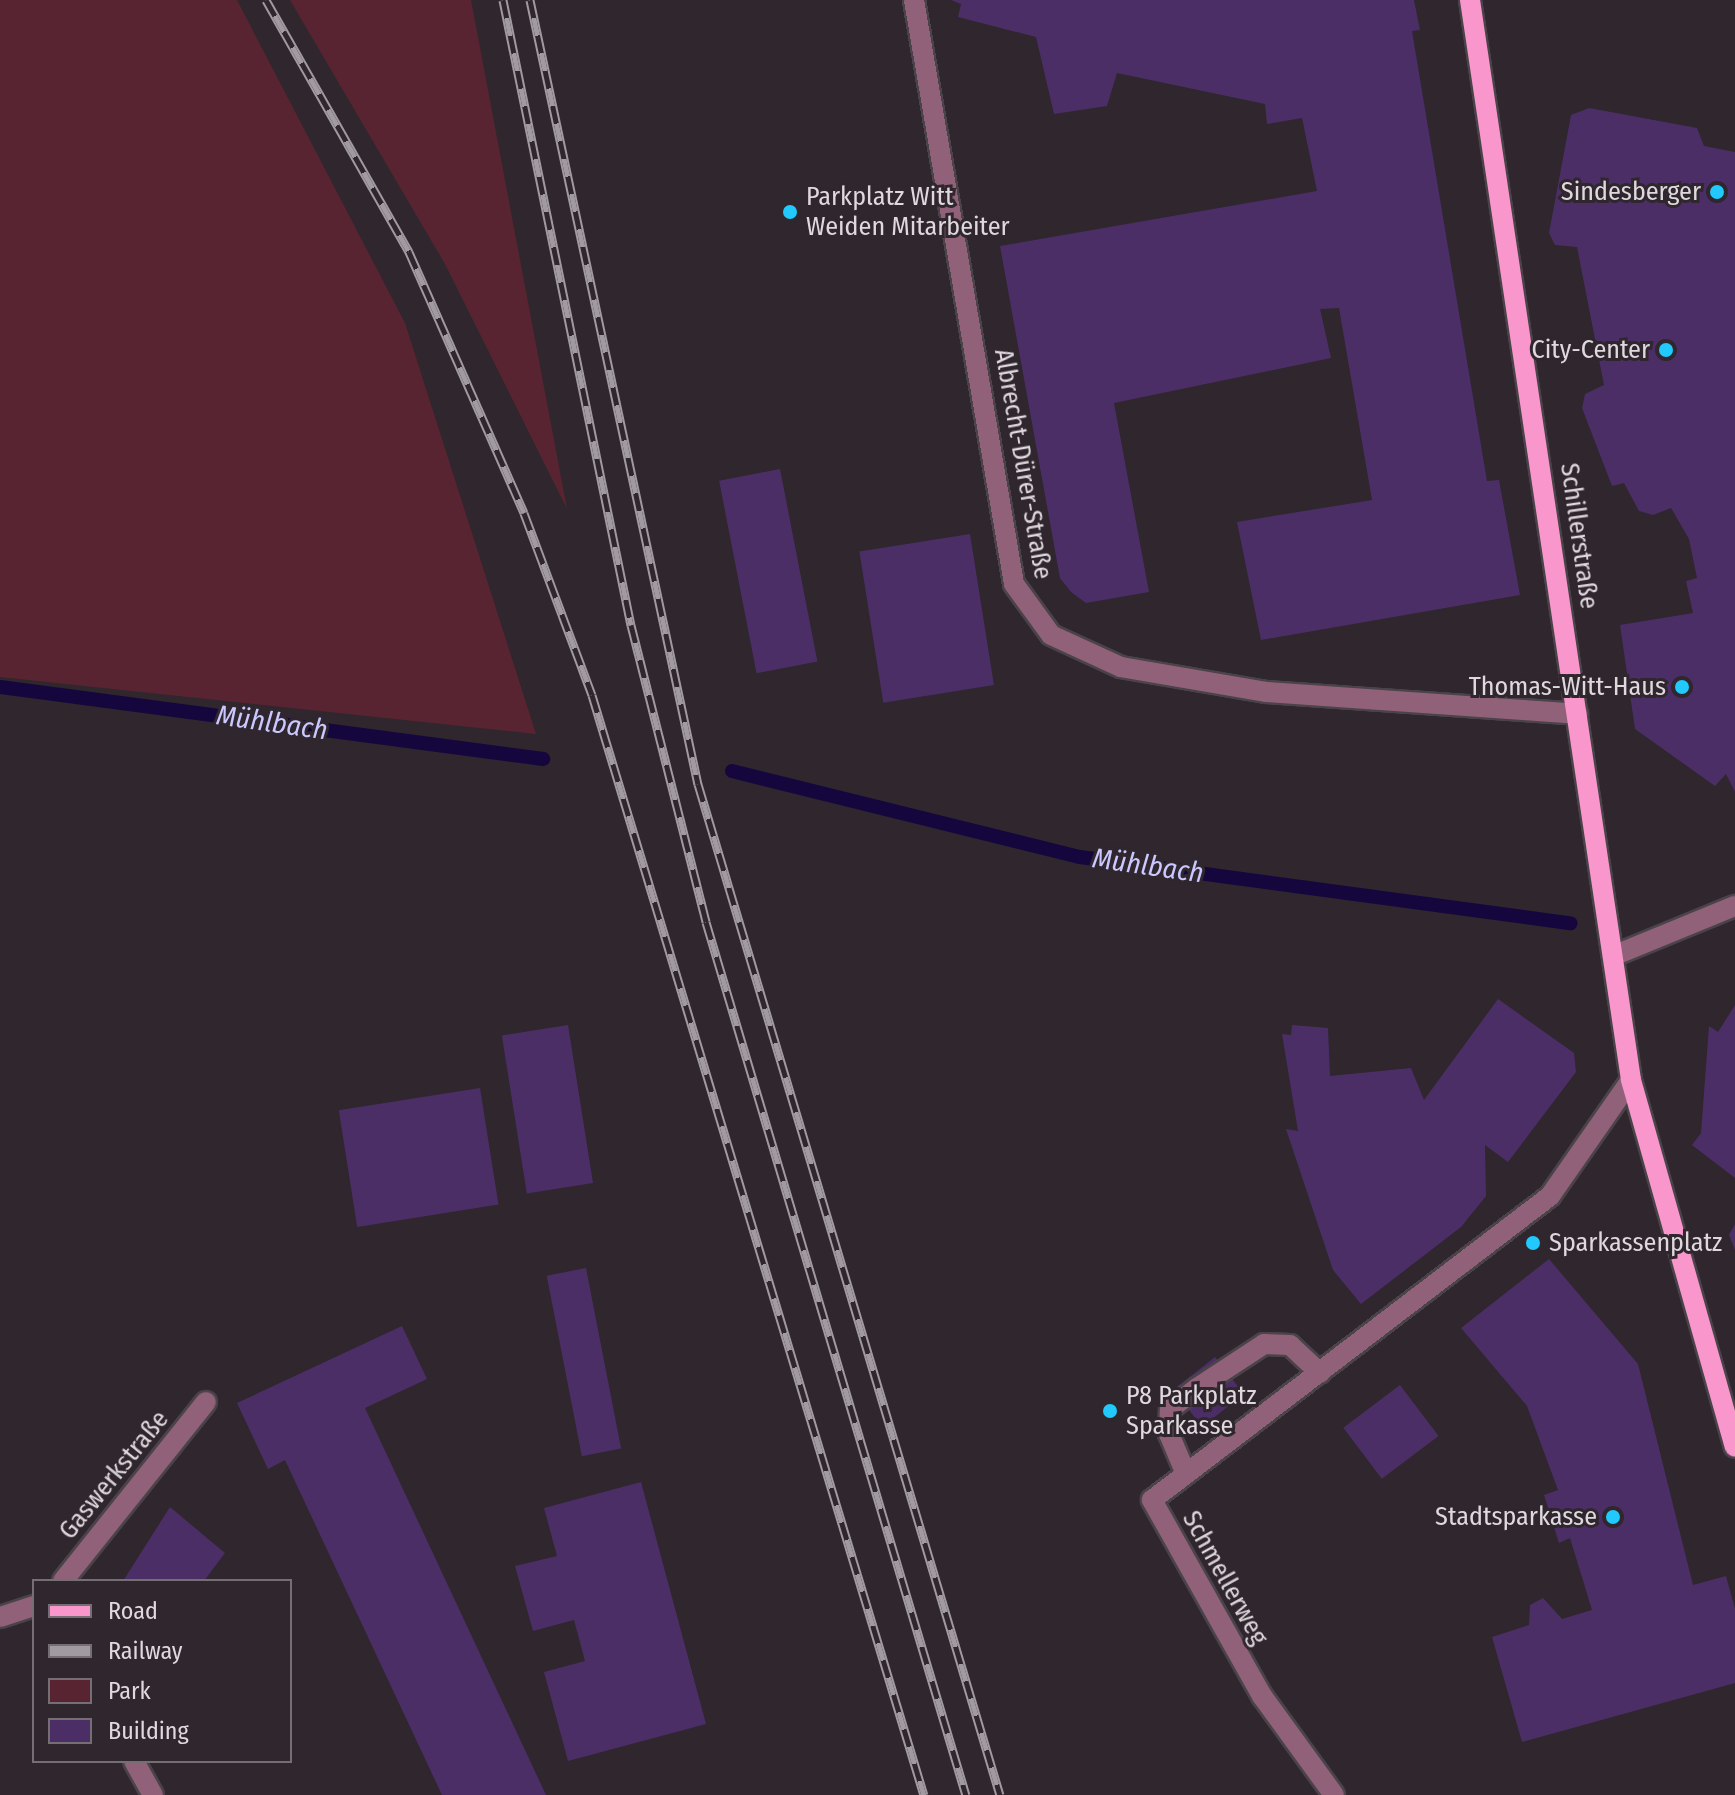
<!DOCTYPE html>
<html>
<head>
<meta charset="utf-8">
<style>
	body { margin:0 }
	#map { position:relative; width:1735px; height:1795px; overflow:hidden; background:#2f262e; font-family:"Fira Sans Condensed",sans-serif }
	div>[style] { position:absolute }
	.green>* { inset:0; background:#592431 }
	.stream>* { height:14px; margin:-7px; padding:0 7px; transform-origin:7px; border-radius:7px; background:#16063e }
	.building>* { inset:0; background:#4c2e66; transform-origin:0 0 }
	.roads { filter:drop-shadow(2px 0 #4b434a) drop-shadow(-2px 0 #4b434a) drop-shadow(0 2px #4b434a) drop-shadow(0 -2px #4b434a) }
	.minor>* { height:20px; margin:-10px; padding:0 10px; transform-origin:10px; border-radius:10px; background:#91617a }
	.major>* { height:20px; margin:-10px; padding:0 10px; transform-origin:10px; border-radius:10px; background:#f996cb }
	.rail>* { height:9px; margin-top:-4.5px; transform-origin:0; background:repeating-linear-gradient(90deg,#2f262e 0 18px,#a19aa0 0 36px); box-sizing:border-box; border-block:2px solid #a19aa0 }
	.dots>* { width:22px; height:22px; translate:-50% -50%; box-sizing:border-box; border:4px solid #2f262e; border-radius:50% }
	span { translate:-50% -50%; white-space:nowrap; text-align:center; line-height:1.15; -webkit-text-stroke:6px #2f262e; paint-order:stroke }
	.poi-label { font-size:26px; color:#dfd9de }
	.right { translate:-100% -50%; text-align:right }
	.left { translate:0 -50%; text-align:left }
	.street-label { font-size:26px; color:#dfd9de }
	.water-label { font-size:28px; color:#cac8ff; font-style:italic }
	.legend { position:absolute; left:32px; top:1579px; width:260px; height:184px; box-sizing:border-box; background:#2f262e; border:2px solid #756e74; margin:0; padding:10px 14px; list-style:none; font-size:24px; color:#dfd9de }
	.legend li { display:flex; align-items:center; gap:16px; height:40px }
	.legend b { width:40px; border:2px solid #756e74 }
</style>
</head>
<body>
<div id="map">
	<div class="green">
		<div style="clip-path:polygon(0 0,237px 0,405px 323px,536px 734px,0 677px)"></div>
		<div style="clip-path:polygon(290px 0,471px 0,567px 509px,445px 264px)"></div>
	</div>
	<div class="stream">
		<div style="left:0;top:687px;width:548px;rotate:7.55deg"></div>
		<div style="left:732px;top:771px;width:358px;rotate:13.9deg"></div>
		<div style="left:1080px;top:857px;width:495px;rotate:7.7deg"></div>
	</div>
	<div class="building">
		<div style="clip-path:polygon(951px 0,1414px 0,1420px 30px,1412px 31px,1487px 481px,1499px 480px,1520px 595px,1261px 640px,1237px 522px,1372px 500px,1339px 308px,1320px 309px,1331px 358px,1114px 403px,1149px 592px,1086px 603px,1071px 592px,1060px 578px,1000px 246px,1317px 191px,1302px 118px,1267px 124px,1265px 104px,1117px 73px,1107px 106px,1054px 114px,1036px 37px,958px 17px,961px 4px)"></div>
		<div style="clip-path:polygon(1589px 108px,1697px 128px,1704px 146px,1735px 152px,1735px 792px,1726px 774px,1715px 786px,1635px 729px,1620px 625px,1693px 613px,1686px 581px,1697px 578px,1689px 539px,1671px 508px,1653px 515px,1639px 511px,1624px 483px,1612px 486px,1582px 408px,1585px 394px,1604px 385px,1577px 247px,1555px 245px,1549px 233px,1571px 115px)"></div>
		<div style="left:780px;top:469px;width:196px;height:62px;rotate:79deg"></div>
		<div style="left:970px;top:534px;width:153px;height:112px;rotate:81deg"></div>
		<div style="clip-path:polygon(1498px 999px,1574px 1053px,1576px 1072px,1508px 1162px,1485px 1145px,1486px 1196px,1461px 1227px,1361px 1304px,1333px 1270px,1286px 1129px,1298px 1131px,1282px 1034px,1291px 1035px,1292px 1025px,1328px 1028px,1330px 1076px,1411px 1068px,1424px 1100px)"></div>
		<div style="clip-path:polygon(1735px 1005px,1735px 1178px,1692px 1145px,1701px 1133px,1709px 1026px,1718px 1032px)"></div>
		<div style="left:568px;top:1025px;width:160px;height:67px;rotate:81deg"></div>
		<div style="left:480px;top:1088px;width:118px;height:143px;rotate:81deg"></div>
		<div style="clip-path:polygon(1735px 1224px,1735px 1250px,1729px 1235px)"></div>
		<div style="clip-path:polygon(1549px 1259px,1638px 1364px,1693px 1585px,1726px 1576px,1735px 1609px,1735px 1683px,1522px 1742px,1492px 1637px,1529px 1625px,1530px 1605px,1543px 1598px,1562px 1619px,1592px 1610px,1570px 1538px,1559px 1543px,1544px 1495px,1558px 1490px,1527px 1406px,1461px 1328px)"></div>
		<div style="left:586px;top:1268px;width:184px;height:40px;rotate:79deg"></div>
		<div style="clip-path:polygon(402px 1326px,427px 1379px,365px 1408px,546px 1795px,442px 1795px,285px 1460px,268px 1469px,237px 1403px)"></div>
		<div style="left:1215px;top:1357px;width:47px;height:53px;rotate:52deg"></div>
		<div style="left:1400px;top:1385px;width:64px;height:71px;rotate:53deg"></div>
		<div style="clip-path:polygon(641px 1482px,706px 1724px,568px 1761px,544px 1672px,585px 1661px,574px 1620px,533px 1631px,515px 1566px,557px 1556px,544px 1508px)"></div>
		<div style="clip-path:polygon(170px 1507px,225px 1553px,204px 1581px,123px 1581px)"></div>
	</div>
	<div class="roads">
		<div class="minor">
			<div style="left:914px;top:0;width:592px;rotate:80.28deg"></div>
			<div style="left:1014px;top:584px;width:63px;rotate:54deg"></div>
			<div style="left:1051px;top:635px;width:77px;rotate:24.6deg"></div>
			<div style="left:1121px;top:667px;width:147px;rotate:9.8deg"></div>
			<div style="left:1266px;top:692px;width:312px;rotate:4deg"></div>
			<div style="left:1613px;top:956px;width:132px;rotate:-22.3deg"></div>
			<div style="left:1186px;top:1474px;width:43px;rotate:-113deg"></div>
			<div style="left:1169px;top:1434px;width:25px;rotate:-88deg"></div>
			<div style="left:1170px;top:1409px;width:34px;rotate:-38deg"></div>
			<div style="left:1197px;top:1388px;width:80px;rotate:-33.3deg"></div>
			<div style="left:1264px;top:1344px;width:26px;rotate:2deg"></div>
			<div style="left:1290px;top:1345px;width:41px;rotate:43deg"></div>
			<div style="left:63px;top:1581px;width:229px;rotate:-51.4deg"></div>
			<div style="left:0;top:1617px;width:36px;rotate:-18deg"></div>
			<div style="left:134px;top:1761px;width:39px;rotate:61deg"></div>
			<div style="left:1334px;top:1795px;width:122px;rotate:-126deg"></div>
			<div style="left:1262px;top:1696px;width:225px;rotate:-119.3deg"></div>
			<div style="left:1152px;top:1500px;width:501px;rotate:-37.37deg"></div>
			<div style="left:1550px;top:1196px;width:141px;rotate:-55.1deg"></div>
		</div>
		<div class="major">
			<div style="left:1470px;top:0;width:1092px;rotate:81.52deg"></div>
			<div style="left:1631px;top:1080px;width:381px;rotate:74.2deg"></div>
		</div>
	</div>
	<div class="rail">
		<div style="left:266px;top:0;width:290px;rotate:60.4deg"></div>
		<div style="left:409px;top:252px;width:285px;rotate:66.2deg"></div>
		<div style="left:524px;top:513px;width:194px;rotate:69.5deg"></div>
		<div style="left:592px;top:695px;width:1149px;rotate:73.21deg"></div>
		<div style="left:503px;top:0;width:638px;rotate:78.43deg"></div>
		<div style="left:631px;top:625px;width:306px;rotate:75.8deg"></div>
		<div style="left:706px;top:922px;width:911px;rotate:73.42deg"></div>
		<div style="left:530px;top:0;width:802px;rotate:77.91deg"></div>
		<div style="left:698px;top:784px;width:1055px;rotate:73.37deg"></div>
	</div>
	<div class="dots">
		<div style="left:1717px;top:192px;background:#21c9fd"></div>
		<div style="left:790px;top:212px;background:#21c9fd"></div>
		<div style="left:1666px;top:350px;background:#21c9fd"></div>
		<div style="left:1682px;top:687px;background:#21c9fd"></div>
		<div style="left:1533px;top:1243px;background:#21c9fd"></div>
		<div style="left:1110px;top:1411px;background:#21c9fd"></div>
		<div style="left:1613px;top:1517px;background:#21c9fd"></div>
	</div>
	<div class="poi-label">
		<span class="right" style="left:1701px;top:192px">Sindesberger</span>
		<span class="left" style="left:806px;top:212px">Parkplatz Witt<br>Weiden Mitarbeiter</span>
		<span class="right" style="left:1650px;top:350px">City-Center</span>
		<span class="right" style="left:1666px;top:687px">Thomas-Witt-Haus</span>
		<span class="left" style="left:1549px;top:1243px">Sparkassenplatz</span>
		<span class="left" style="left:1126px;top:1411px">P8 Parkplatz<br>Sparkasse</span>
		<span class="right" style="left:1597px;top:1517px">Stadtsparkasse</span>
	</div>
	<div class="street-label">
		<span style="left:1023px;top:464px;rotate:80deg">Albrecht-Dürer-Straße</span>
		<span style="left:1579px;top:536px;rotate:82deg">Schillerstraße</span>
		<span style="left:114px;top:1475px;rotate:-51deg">Gaswerkstraße</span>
		<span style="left:1225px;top:1578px;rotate:61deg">Schmellerweg</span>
	</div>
	<div class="water-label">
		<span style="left:272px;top:723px;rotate:8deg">Mühlbach</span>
		<span style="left:1148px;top:866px;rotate:8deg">Mühlbach</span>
	</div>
	<ul class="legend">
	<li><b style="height:10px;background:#f996cb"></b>Road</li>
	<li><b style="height:10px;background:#a19aa0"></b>Railway</li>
	<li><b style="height:22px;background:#592431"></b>Park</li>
	<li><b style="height:22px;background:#4c2e66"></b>Building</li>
	</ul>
</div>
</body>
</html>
